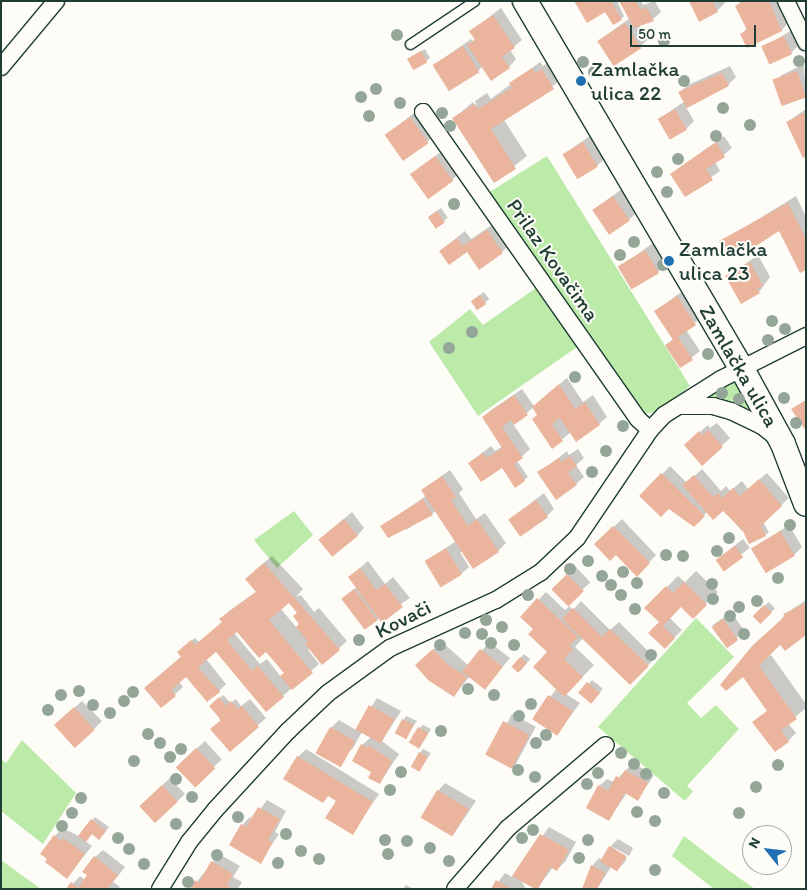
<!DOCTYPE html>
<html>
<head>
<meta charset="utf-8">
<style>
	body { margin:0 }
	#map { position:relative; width:807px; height:890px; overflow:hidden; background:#fdfcf7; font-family:Itim,sans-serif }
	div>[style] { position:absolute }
	.green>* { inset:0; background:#bbeaa9 }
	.shadow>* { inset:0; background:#0003; transform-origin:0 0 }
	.building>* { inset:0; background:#eab49d; transform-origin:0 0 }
	.roads { filter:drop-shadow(1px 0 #1f3d34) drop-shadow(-1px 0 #1f3d34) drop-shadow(0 1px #1f3d34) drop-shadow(0 -1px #1f3d34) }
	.lane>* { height:9px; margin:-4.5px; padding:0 4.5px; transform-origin:4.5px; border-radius:4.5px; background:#fdfcf7 }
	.street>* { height:16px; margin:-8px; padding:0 8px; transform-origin:8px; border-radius:8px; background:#fdfcf7 }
	.secondary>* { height:24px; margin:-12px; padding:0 12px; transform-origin:12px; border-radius:12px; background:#fdfcf7 }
	.trees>* { width:12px; height:12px; margin:-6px; border-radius:50%; background:#94a698 }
	.dots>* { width:14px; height:14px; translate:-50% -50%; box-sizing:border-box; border:2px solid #fdfcf7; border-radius:50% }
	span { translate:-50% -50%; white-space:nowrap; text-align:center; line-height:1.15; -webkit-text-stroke:4px #fdfcf7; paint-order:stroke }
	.poi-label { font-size:21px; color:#1f3d34 }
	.left { translate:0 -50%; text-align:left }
	.street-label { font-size:21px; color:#1f3d34 }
	.frame { position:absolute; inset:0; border:2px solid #1f3d34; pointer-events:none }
	.north { position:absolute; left:742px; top:825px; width:50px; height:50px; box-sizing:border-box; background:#fdfcf7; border:1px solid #a4b0a9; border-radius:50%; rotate:299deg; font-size:14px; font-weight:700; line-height:20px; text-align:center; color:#1f3d34 }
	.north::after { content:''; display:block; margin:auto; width:18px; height:22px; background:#1f6fb2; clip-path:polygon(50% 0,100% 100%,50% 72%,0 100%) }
	.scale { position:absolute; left:630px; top:25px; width:126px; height:22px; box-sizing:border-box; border:2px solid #1f3d34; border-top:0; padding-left:6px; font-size:15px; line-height:18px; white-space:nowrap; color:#1f3d34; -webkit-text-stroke:4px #fdfcf7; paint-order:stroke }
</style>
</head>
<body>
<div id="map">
	<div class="green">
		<div style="clip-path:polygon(547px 156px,690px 386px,661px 411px,643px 414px,488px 193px)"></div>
		<div style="clip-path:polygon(539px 286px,580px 345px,478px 416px,429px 342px,470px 309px,483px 325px)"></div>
		<div style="clip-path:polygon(737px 378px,754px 411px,733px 403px,702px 398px)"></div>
		<div style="clip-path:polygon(294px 511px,313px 535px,277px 568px,254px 540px)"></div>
		<div style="clip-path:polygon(696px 618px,734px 657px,687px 703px,701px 718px,716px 705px,739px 729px,687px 786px,693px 791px,685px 801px,598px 727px)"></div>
		<div style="clip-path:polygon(22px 740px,76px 793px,43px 844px,1px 811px,1px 759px,6px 763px)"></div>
		<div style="clip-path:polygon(684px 836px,728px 870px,755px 889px,714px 889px,672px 856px)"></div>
		<div style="clip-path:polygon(1px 860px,23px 876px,41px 889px,1px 888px)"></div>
	</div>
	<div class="shadow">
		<div style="clip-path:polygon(576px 1px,617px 1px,624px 16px,621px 19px,605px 10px)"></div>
		<div style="clip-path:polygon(620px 1px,641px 1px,643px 5px,655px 1px,661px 12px,653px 19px,639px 25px,648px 39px,640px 47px,598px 41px,630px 18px)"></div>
		<div style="clip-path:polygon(690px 1px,724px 1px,725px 3px,717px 11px)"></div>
		<div style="clip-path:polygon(741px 1px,780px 1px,789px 22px,782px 30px,747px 46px,742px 34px,747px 28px,737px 6px)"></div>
		<div style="clip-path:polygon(501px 8px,522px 40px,510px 50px,516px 59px,509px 67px,483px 66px,478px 71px,434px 65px,471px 39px,473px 41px,476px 38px,471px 31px)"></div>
		<div style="clip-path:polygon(792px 30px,799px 45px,791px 53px,762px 48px)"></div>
		<div style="clip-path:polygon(425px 49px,430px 58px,426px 61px,412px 56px)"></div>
		<div style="clip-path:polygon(540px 62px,543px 66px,550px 62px,561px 80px,504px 120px,527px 156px,494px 182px,454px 118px,473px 102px,478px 111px,475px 101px,487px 93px,491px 99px)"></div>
		<div style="clip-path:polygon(804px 64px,806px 96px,785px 105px,775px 82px,782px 75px)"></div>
		<div style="clip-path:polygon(730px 66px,736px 77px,728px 85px,686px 107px,694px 121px,686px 129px,659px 119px,685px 101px,680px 92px,688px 85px)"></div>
		<div style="clip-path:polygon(806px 109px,806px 155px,787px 122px)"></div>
		<div style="clip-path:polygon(418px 110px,435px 135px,427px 142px,386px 135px)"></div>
		<div style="clip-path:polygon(591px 135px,605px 158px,597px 166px,564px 154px)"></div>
		<div style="clip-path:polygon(724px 136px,732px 148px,715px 162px,720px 171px,685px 196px,672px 174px)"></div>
		<div style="clip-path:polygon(443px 150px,459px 173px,452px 180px,412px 174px)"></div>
		<div style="clip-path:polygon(622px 189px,637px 212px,629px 220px,593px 210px)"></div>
		<div style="clip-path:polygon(796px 196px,806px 217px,806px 268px,780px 229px,743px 248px,721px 242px)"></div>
		<div style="left:441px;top:208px;width:12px;height:15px;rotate:55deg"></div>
		<div style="clip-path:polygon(495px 223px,510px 244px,502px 252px,440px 251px,465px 231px,471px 239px)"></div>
		<div style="clip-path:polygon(653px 243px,666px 265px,658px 272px,620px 267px)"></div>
		<div style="clip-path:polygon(758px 255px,770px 277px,759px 292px,726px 277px)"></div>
		<div style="clip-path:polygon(685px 289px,703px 316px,686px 330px,700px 351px,681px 366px,667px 345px,674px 338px,656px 311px)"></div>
		<div style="left:484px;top:292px;width:9px;height:14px;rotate:54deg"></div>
		<div style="clip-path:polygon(567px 378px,583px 402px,593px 395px,607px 417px,599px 424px,571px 432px,553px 447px,534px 407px,513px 424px,530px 449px,517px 461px,528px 477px,524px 480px,503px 468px,469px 463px,491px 446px,495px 451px,503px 446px,483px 418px,491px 410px,522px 389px,534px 406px)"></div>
		<div style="clip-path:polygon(717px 423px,730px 438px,702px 464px,693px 438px,708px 425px,710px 428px)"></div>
		<div style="clip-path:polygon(578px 449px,584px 458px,576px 465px,584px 477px,576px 484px,539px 473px,567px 451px,569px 455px)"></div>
		<div style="clip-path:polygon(670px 466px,687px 483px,702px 469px,721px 491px,726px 486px,730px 491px,742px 481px,748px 489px,767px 473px,789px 498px,763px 522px,769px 532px,765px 535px,742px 531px,723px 509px,707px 512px,694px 526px,669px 507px,641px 496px)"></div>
		<div style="clip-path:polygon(450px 470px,463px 489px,459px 493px,476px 519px,485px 513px,506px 543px,498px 551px,460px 552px,469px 567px,461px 574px,427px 561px,456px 541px,436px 511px,406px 530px,401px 513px,426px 496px,422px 490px)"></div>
		<div style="clip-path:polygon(544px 493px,554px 509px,547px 516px,510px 519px)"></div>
		<div style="clip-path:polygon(352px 512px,364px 528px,357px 536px,320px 539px)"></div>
		<div style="clip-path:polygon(622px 519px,656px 555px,637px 575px,616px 554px,596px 544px)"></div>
		<div style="clip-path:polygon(789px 525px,802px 547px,794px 555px,753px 549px)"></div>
		<div style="left:743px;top:539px;width:11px;height:33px;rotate:52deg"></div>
		<div style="clip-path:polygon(evenodd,272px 556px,303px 589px,296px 597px,301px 595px,314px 612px,319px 608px,347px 641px,322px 663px,311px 647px,308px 650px,319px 664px,283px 696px,216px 651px,206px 659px,226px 684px,219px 691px,186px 675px,179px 682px,183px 687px,161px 707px,145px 688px,182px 656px,182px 648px,195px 638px,199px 642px,223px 622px,221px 619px,229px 611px,257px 591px,254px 571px,272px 556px,289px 602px,298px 613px,301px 624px,297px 628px,281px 609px,289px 602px,272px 556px,237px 630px,267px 650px,285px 673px,281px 677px,267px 659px,260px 664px,234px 633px,237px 630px)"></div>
		<div style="clip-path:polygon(368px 561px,385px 584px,393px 577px,410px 598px,365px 628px,346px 596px,357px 587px,349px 577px)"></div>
		<div style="left:576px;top:567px;width:21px;height:32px;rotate:47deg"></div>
		<div style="clip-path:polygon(696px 571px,718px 592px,693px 617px,681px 605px,669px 617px,682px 630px,665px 647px,660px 622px,646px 608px,678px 576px,685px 582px)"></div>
		<div style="clip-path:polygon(546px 592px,565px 610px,569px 606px,573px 610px,581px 601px,610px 630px,619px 622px,655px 658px,630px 684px,583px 638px,575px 647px,594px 665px,566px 694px,580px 703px,557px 734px,534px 719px,557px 688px,549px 652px,535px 629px,522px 617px)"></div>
		<div style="clip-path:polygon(806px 600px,806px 634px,780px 643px,761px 662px,771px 655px,806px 704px,806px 708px,788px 723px,796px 733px,788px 741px,754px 722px,768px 710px,743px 676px,785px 614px)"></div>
		<div style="left:769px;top:602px;width:9px;height:21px;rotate:49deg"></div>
		<div style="left:731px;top:612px;width:24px;height:23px;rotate:54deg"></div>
		<div style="clip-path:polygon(442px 642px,469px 666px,489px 642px,510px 658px,485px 688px,470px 676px,454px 696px,424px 658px)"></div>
		<div style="left:524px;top:654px;width:8px;height:16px;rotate:40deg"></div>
		<div style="left:592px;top:680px;width:14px;height:18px;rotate:39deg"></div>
		<div style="clip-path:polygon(223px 695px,231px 703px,236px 699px,241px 706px,250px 699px,266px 718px,230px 750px,214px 703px)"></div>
		<div style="clip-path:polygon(377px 698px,401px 711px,382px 741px,399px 754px,380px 783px,362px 745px,371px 737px,362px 732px,353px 748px,337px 764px,331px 728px,339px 720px,356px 730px)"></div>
		<div style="clip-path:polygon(82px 701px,102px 721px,94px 729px,63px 718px)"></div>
		<div style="left:512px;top:714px;width:27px;height:47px;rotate:28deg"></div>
		<div style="clip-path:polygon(406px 716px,417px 721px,405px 738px,396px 732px)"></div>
		<div style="clip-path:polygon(423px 725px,431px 729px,420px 747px,419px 728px)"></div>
		<div style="left:205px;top:741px;width:25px;height:38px;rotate:48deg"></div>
		<div style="clip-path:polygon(306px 749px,379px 794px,352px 833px,338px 800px,329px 795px,323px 802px,298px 757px)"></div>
		<div style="clip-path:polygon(423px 749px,431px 753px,420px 770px,420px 753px)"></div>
		<div style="clip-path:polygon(633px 763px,654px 775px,638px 799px,627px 793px,609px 819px,599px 786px,607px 779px,614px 782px)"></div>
		<div style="left:170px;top:778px;width:22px;height:40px;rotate:47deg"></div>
		<div style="clip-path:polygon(445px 783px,476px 801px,453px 835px,438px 791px)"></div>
		<div style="clip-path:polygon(267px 800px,286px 811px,275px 832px,279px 834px,260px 862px,242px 825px,250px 817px,253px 819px)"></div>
		<div style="clip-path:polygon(95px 817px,109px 827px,103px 835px,92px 833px,85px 841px,92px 846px,67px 877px,55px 836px,62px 828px,79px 836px)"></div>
		<div style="clip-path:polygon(549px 827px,576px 842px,565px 862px,557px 869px,553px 867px,537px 889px,521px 880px,526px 889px,493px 889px,505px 873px,512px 877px)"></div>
		<div style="clip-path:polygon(618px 839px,633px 848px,629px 856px,611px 846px)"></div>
		<div style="clip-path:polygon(611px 846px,627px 858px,624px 863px,617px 870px,611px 867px,597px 889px,583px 889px,592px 866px,599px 858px,602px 860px)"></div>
		<div style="clip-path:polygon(103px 850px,125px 867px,113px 882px,120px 887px,118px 889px,68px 889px,80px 876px,85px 880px,95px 857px)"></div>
		<div style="clip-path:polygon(219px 854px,240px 866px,233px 877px,242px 882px,238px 889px,191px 889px)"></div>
		<div style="clip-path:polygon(406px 885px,413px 889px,403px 889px)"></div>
	</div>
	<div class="building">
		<div style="clip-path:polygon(574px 1px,611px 1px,622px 20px,613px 25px,605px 12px,587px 23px)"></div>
		<div style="clip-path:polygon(619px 1px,635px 1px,641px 10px,646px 7px,654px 21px,634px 28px)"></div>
		<div style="clip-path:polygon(689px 1px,712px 1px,718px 12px,699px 22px)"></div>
		<div style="clip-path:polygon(744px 1px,769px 1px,782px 31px,747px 48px,740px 34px,747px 30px,735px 6px)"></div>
		<div style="clip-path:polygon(493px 15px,515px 48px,502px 57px,510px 68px,491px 81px,467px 45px,475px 40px,469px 31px)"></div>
		<div style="left:625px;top:23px;width:30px;height:33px;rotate:57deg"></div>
		<div style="left:784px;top:36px;width:20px;height:25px;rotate:66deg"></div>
		<div style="left:463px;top:46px;width:31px;height:36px;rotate:58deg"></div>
		<div style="left:421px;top:51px;width:13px;height:16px;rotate:61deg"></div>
		<div style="clip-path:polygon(532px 68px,535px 73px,542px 69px,554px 89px,491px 129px,516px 169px,494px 183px,452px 118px,475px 104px,478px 109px,512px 88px,509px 83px)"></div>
		<div style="left:797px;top:71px;width:28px;height:26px;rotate:71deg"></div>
		<div style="clip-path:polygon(722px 73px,729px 86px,687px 108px,678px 92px)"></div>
		<div style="left:675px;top:109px;width:24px;height:20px;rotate:60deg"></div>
		<div style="clip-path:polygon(806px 112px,806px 157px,803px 158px,786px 122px)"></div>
		<div style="left:410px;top:117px;width:32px;height:31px;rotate:55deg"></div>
		<div style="left:583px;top:142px;width:29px;height:24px;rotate:59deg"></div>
		<div style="clip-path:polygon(716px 142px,725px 157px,706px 169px,713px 180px,685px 197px,670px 174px)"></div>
		<div style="left:435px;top:156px;width:31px;height:31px;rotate:54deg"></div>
		<div style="left:613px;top:196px;width:30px;height:25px;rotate:56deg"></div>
		<div style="clip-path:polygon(788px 203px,806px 239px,806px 270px,800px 273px,779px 231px,745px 253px,743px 250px,728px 258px,719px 241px)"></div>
		<div style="left:437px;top:211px;width:14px;height:11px;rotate:56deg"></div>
		<div style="clip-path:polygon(487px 230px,503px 253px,479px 270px,467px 252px,449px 265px,439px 251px,457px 238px,463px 246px)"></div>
		<div style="left:645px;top:250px;width:27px;height:32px;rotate:59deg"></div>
		<div style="clip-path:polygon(750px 262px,763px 286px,757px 289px,760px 293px,741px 304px,725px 276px)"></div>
		<div style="left:480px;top:295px;width:11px;height:11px;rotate:56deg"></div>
		<div style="clip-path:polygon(677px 296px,696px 325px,678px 337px,693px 360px,680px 368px,665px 345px,673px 340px,654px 311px)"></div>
		<div style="clip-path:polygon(559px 384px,575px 409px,585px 402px,600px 425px,576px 442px,560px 418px,552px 424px,563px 441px,552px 449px,532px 419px,537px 415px,532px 407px)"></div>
		<div style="clip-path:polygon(514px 395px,528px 415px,514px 425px,511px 420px,502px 427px,523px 458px,514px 464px,525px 481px,515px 488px,502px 468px,481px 482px,468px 463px,483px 453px,487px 458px,502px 448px,482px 417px)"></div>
		<div style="clip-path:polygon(806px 400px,806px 431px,791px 409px)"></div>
		<div style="clip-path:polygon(708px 430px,723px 447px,702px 466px,684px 445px,699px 431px,702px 435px)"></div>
		<div style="clip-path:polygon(570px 456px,577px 466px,568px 472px,577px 485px,556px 500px,537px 472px,559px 458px,561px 462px)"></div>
		<div style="clip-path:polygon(661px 473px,705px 516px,694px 527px,669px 509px,661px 517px,639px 496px)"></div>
		<div style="clip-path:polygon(694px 475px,713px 497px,718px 493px,722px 498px,733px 488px,740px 496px,759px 479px,782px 506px,761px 526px,766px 536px,749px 544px,743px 531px,723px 511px,713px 520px,682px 485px)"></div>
		<div style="clip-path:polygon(442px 476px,456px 497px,451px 500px,468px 526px,477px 519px,499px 552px,473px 569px,421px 490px)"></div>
		<div style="clip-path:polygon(423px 499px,433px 515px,388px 538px,380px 526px)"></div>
		<div style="left:536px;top:500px;width:21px;height:34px;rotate:55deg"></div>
		<div style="left:344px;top:519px;width:22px;height:33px;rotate:51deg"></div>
		<div style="clip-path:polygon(613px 526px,650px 563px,637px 577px,616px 555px,610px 561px,594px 544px)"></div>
		<div style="left:780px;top:531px;width:29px;height:34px;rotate:59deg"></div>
		<div style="left:735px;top:546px;width:14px;height:24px;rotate:54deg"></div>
		<div style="left:446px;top:548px;width:31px;height:25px;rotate:59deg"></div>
		<div style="clip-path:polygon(264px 563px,340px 650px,322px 665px,305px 644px,308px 641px,296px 627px,299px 624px,293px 616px,297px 613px,289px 603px,269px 620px,313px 673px,292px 690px,280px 676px,284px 673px,266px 652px,259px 658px,237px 632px,227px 640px,252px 671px,258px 666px,284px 697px,266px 712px,216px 652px,198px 667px,220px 692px,207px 702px,186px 677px,171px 690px,176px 696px,161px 708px,144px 688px,181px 657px,177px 652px,191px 640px,195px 645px,222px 622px,219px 619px,256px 592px,245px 579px)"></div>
		<div style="clip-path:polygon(360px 568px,376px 590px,385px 584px,403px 607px,382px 623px,348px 577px)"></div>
		<div style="left:567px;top:574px;width:24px;height:22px;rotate:45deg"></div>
		<div style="clip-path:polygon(684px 582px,707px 605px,693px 619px,681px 607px,663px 626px,675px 638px,665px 649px,648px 633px,659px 622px,644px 608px,666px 586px,673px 593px)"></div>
		<div style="left:354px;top:589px;width:39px;height:16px;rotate:53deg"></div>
		<div style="clip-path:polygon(537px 598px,578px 637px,569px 646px,573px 649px,564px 659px,583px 677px,564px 697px,533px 667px,547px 652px,528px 634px,533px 629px,520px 617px)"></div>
		<div style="clip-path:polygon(806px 603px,806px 635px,785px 651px,780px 645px,759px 666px,797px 719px,781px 730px,789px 742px,775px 752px,752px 722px,767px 711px,743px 677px,726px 691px,720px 685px,752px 646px,785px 616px,783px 614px)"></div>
		<div style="left:764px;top:605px;width:11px;height:16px;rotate:45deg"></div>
		<div style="clip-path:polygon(573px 608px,602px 637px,610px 629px,649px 666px,630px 685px,562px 619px)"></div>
		<div style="left:723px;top:619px;width:26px;height:14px;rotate:54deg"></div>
		<div style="clip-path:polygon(433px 649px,447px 664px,467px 677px,454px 697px,428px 680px,415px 665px)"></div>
		<div style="left:480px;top:649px;width:29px;height:29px;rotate:38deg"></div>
		<div style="left:520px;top:657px;width:9px;height:13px;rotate:41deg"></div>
		<div style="left:587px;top:682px;width:17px;height:14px;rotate:40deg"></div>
		<div style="left:548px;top:695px;width:30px;height:29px;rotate:33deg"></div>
		<div style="clip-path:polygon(219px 697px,226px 706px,231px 701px,238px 709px,242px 706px,259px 727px,230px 752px,210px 729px,221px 720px,209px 706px)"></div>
		<div style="left:369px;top:705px;width:29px;height:28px;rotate:29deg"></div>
		<div style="left:74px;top:707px;width:31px;height:27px;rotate:48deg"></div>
		<div style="left:402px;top:719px;width:13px;height:16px;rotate:27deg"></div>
		<div style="left:503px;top:721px;width:30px;height:38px;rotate:28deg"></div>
		<div style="left:330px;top:727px;width:29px;height:30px;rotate:29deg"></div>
		<div style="left:418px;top:727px;width:12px;height:18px;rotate:31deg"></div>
		<div style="clip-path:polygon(361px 744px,368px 748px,369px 745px,392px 761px,380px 784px,368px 778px,371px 772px,352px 761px)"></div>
		<div style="left:196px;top:748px;width:28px;height:28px;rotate:46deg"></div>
		<div style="left:419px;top:752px;width:10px;height:17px;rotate:29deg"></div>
		<div style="clip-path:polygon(297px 756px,373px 802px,353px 835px,325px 818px,336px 801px,328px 796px,323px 803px,283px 779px)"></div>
		<div style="clip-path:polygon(625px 770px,648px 783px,638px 801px,625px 793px,609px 821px,586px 808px,598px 785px,608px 791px,616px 776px,620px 778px)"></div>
		<div style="left:162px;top:785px;width:23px;height:31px;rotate:47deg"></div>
		<div style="left:437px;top:790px;width:37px;height:32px;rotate:31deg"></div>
		<div style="clip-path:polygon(258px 807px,280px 819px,268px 840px,273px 842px,261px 864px,229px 845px,241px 824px,246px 827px)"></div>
		<div style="clip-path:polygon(91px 819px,106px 831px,99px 840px,92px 834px,86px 842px,78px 836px)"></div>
		<div style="clip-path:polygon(540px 834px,569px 850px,557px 871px,550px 867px,538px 889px,535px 889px,512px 876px)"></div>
		<div style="clip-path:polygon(54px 835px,61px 841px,63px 838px,85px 854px,67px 879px,45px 862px,47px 859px,40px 854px)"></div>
		<div style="left:609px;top:846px;width:20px;height:18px;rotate:30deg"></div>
		<div style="clip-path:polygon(94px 856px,118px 875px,107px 889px,66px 889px,71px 882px,78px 888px,87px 875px,82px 872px)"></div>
		<div style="clip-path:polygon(211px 861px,233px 874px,227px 885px,233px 889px,190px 889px,195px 880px,199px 883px)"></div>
		<div style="clip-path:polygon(591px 865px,605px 873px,597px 889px,582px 889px)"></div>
		<div style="clip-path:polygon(496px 880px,511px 889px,491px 889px)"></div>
	</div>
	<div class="roads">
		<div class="lane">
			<div style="left:410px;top:44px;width:77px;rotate:-33.9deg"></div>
		</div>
		<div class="street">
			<div style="left:786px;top:1px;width:46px;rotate:64deg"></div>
			<div style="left:1px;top:67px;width:86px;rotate:-50.2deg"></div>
			<div style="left:423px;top:112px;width:375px;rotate:55deg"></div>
			<div style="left:638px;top:419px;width:16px;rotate:43deg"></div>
			<div style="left:679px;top:406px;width:34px"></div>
			<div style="left:713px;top:406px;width:19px;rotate:16deg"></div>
			<div style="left:731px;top:411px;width:34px;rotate:26deg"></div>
			<div style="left:762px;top:426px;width:18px;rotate:38deg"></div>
			<div style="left:160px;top:889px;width:55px;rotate:-58.3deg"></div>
			<div style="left:189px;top:842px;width:41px;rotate:-50.9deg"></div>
			<div style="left:215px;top:810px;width:108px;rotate:-47.3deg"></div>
			<div style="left:288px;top:731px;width:55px;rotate:-43.5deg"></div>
			<div style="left:328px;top:693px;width:77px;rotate:-36deg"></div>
			<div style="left:390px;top:648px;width:116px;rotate:-24.4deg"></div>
			<div style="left:496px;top:600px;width:53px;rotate:-31.9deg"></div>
			<div style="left:541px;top:572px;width:50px;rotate:-43.4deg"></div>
			<div style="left:577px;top:538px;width:130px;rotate:-55.9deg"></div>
			<div style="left:650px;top:430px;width:21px;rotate:-47deg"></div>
			<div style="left:664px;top:415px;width:67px;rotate:-32.3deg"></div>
			<div style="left:721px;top:379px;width:95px;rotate:-26.8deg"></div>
			<div style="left:455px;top:889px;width:81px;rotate:-49deg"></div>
			<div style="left:508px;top:828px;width:128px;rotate:-40.3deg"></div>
		</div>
		<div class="secondary">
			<div style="left:525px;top:1px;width:427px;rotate:59.5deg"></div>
			<div style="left:742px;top:369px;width:85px;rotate:61.3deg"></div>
			<div style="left:783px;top:444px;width:64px;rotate:69deg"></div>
		</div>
	</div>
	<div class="trees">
		<div style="left:397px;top:35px"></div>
		<div style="left:664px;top:41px"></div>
		<div style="left:799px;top:61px"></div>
		<div style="left:583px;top:62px"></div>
		<div style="left:594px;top:72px"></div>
		<div style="left:684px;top:81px"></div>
		<div style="left:376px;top:89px"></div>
		<div style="left:361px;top:97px"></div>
		<div style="left:400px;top:103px"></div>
		<div style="left:723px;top:108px"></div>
		<div style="left:442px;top:113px"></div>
		<div style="left:369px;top:116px"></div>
		<div style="left:750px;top:125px"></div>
		<div style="left:450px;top:126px"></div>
		<div style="left:716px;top:136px"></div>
		<div style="left:678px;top:159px"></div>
		<div style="left:657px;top:172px"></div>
		<div style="left:667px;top:192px"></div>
		<div style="left:454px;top:204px"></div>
		<div style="left:634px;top:242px"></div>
		<div style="left:620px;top:255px"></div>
		<div style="left:663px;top:265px"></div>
		<div style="left:772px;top:321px"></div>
		<div style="left:785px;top:329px"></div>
		<div style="left:472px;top:332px"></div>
		<div style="left:768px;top:340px"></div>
		<div style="left:449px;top:348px"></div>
		<div style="left:708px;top:354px"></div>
		<div style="left:575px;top:377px"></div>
		<div style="left:722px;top:393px"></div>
		<div style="left:784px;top:398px"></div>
		<div style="left:739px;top:399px"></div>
		<div style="left:796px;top:423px"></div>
		<div style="left:623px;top:426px"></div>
		<div style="left:606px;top:451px"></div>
		<div style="left:592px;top:472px"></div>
		<div style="left:790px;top:525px"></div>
		<div style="left:729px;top:538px"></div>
		<div style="left:717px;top:551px"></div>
		<div style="left:666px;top:555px"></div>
		<div style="left:683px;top:556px"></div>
		<div style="left:588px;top:561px"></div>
		<div style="left:570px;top:569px"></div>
		<div style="left:623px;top:572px"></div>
		<div style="left:602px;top:576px"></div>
		<div style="left:778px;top:578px"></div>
		<div style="left:637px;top:583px"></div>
		<div style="left:712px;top:584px"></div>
		<div style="left:611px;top:585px"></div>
		<div style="left:528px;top:595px"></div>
		<div style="left:621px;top:595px"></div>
		<div style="left:713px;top:599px"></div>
		<div style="left:757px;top:601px"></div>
		<div style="left:739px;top:607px"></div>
		<div style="left:635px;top:609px"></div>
		<div style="left:730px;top:616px"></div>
		<div style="left:486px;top:620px"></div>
		<div style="left:502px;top:627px"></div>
		<div style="left:465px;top:633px"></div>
		<div style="left:482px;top:634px"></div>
		<div style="left:744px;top:634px"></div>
		<div style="left:359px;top:640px"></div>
		<div style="left:491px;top:643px"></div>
		<div style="left:440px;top:645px"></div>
		<div style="left:514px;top:645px"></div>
		<div style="left:651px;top:655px"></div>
		<div style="left:468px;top:689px"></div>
		<div style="left:79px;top:691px"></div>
		<div style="left:133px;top:692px"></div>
		<div style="left:61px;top:695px"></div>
		<div style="left:494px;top:695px"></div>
		<div style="left:124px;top:701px"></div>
		<div style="left:531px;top:704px"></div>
		<div style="left:93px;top:705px"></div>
		<div style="left:48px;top:710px"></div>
		<div style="left:110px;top:713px"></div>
		<div style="left:519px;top:716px"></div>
		<div style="left:441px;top:731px"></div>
		<div style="left:148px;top:734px"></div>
		<div style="left:546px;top:735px"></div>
		<div style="left:160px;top:743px"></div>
		<div style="left:536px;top:743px"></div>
		<div style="left:181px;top:749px"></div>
		<div style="left:621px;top:753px"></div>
		<div style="left:170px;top:757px"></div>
		<div style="left:134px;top:761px"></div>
		<div style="left:634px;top:764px"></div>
		<div style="left:778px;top:765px"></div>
		<div style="left:518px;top:770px"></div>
		<div style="left:401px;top:772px"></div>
		<div style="left:598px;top:773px"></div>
		<div style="left:646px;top:774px"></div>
		<div style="left:535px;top:777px"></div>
		<div style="left:176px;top:779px"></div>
		<div style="left:587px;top:784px"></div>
		<div style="left:756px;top:787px"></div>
		<div style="left:390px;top:790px"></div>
		<div style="left:664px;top:793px"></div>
		<div style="left:192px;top:797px"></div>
		<div style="left:81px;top:798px"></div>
		<div style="left:637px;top:812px"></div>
		<div style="left:72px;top:813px"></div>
		<div style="left:739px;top:813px"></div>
		<div style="left:238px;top:817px"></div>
		<div style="left:655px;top:821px"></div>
		<div style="left:176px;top:824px"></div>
		<div style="left:62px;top:826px"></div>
		<div style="left:533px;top:830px"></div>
		<div style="left:286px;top:834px"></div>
		<div style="left:118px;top:838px"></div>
		<div style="left:522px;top:838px"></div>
		<div style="left:385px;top:840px"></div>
		<div style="left:588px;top:840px"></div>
		<div style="left:407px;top:841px"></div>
		<div style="left:430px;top:848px"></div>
		<div style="left:129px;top:849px"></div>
		<div style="left:301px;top:851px"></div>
		<div style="left:388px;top:854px"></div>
		<div style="left:217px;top:855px"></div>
		<div style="left:579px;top:858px"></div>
		<div style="left:319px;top:859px"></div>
		<div style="left:449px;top:861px"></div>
		<div style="left:278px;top:863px"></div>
		<div style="left:144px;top:864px"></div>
		<div style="left:655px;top:870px"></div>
		<div style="left:188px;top:882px"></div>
	</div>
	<div class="dots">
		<div style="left:581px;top:81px;background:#1f6fb2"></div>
		<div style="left:669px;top:261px;background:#1f6fb2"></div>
	</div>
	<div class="poi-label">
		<span class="left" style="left:591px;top:81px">Zamlačka<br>ulica 22</span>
		<span class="left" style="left:679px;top:261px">Zamlačka<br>ulica 23</span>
	</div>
	<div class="street-label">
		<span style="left:553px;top:260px;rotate:55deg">Prilaz Kovačima</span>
		<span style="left:739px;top:366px;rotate:60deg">Zamlačka ulica</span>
		<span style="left:403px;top:619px;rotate:-27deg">Kovači</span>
	</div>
	<div class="frame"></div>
	<div class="north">N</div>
	<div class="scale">50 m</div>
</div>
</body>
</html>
